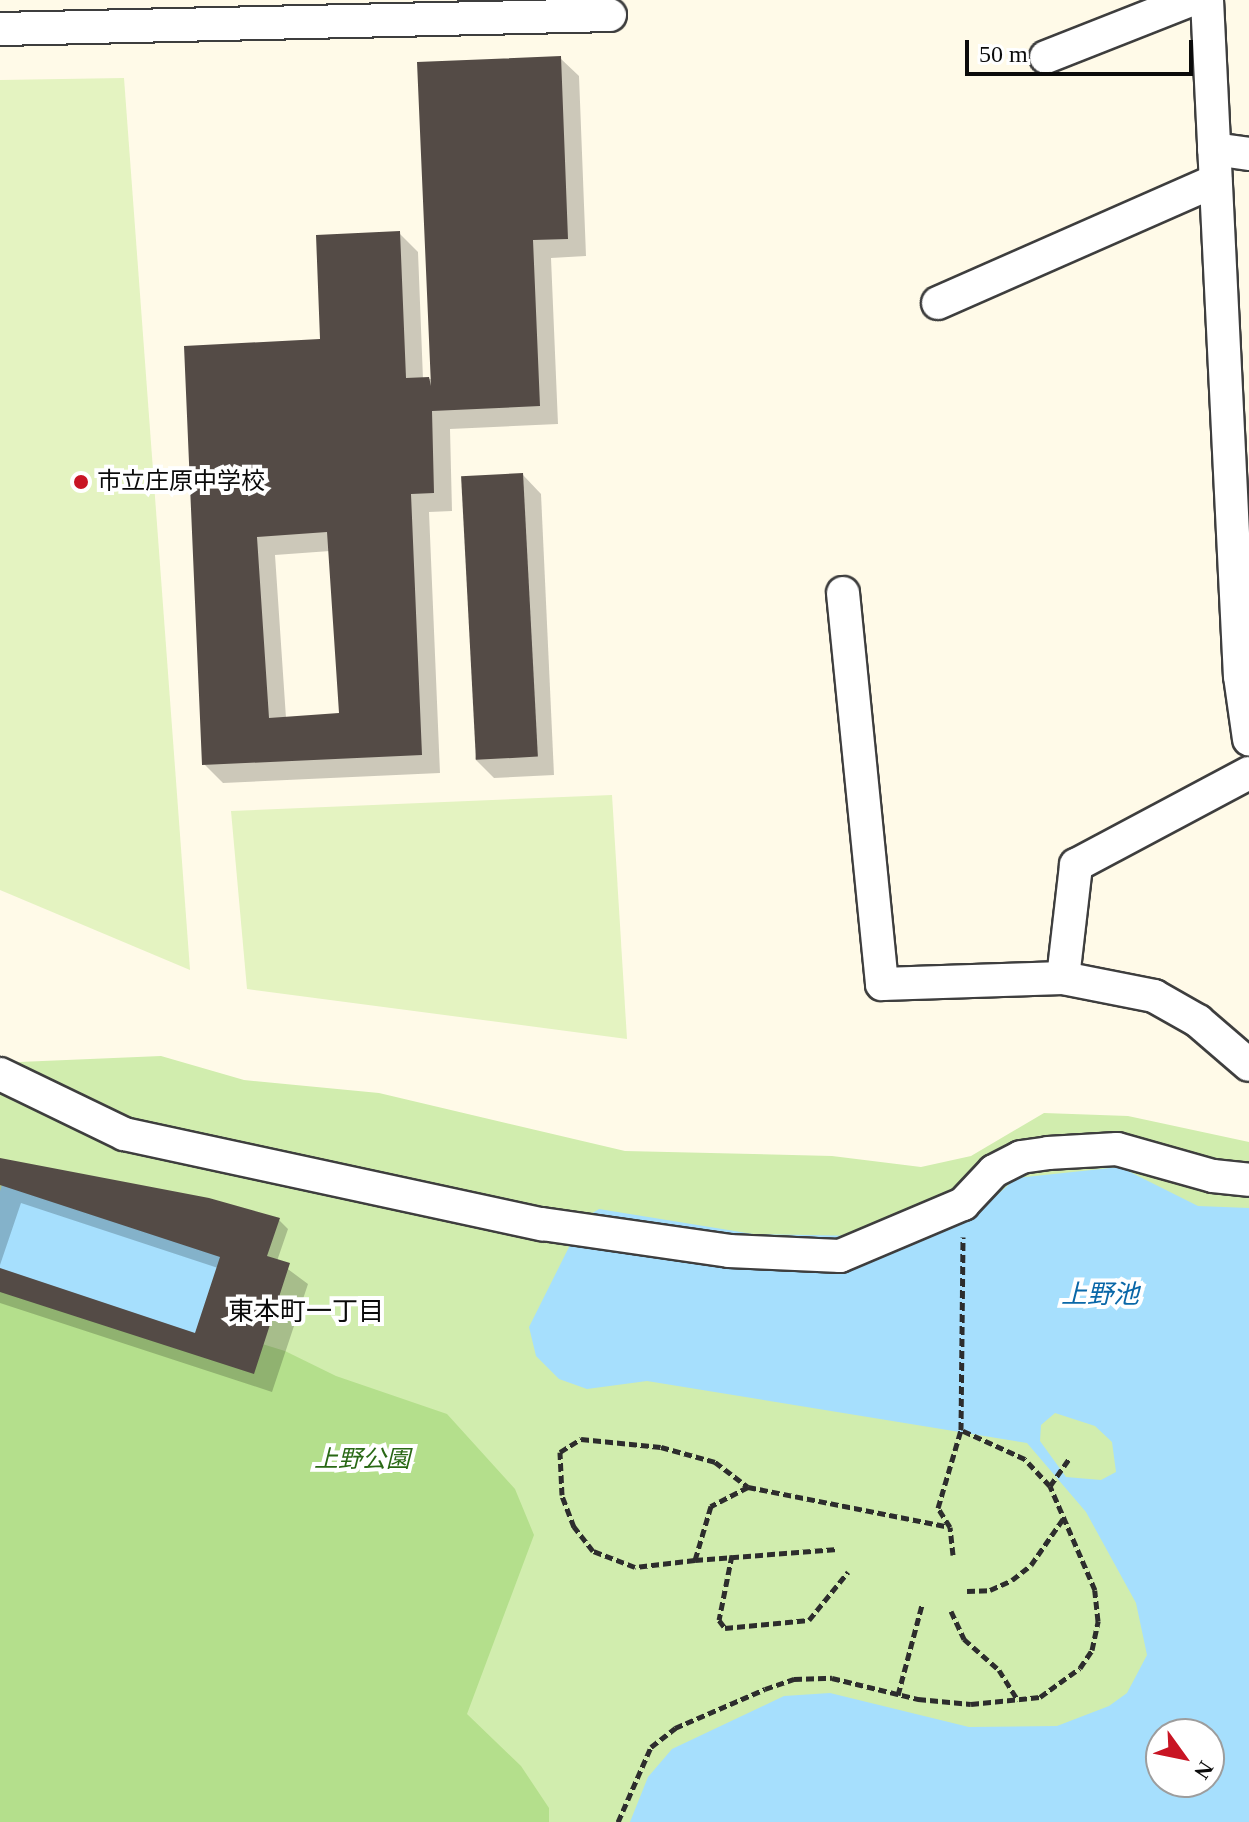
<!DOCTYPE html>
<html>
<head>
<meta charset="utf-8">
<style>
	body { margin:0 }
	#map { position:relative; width:1249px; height:1822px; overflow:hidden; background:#fffae8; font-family:"Times New Roman","Noto Sans JP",serif }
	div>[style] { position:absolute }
	.green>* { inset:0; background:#d1edae }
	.forest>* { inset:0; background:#b4df8c }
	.pitch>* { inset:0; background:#e4f3c1 }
	.water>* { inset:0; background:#a6dffd; transform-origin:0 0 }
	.shadow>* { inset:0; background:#0003 }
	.building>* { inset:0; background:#544b46; transform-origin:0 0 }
	.path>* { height:5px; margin-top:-2.5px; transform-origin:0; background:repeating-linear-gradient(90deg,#2d2d2d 0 8px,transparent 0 12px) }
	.roads { filter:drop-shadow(2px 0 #3e3e3e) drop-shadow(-2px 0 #3e3e3e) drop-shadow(0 2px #3e3e3e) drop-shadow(0 -2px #3e3e3e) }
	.minor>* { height:32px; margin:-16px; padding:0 16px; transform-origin:16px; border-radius:16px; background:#fff }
	.dots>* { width:22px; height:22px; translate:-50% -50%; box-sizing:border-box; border:4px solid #fff; border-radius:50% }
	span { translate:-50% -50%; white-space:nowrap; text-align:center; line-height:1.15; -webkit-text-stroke:8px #fff; paint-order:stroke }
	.poi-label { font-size:24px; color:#0b0b0b }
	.left { translate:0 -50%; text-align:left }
	.park-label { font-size:24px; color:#296815; font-style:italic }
	.water-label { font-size:26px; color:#0967a8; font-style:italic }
	.neighbourhood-label { font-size:26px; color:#0b0b0b }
	.north { position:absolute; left:1145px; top:1718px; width:80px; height:80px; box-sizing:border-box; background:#fff; border:2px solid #9d9d9d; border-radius:50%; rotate:123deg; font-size:22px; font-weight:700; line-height:32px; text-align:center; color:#0b0b0b }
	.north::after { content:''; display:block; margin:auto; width:28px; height:36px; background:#c81524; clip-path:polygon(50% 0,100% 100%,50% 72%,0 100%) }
	.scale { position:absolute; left:965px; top:40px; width:228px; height:36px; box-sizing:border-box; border:4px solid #0b0b0b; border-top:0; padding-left:10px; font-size:24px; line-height:28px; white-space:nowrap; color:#0b0b0b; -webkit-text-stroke:6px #fff; paint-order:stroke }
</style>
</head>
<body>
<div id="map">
	<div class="green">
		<div style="clip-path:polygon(evenodd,161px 1056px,244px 1080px,379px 1093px,625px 1151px,832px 1156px,921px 1167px,971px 1156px,1044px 1113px,1128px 1116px,1249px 1142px,1249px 1822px,0 1822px,0 1058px,19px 1062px,161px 1056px,1161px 1734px,1209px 1734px,1209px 1782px,1161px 1782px,1161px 1734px)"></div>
	</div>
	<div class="forest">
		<div style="clip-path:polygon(0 1263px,285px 1351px,336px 1376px,447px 1414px,515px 1489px,534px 1535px,467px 1714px,521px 1766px,549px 1808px,549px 1822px,0 1822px)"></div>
	</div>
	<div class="pitch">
		<div style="clip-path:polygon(124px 78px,190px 970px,0 890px,0 80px)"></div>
		<div style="clip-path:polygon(612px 795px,627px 1039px,247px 989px,231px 811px)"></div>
	</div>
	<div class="water">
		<div style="clip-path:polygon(evenodd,1120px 1167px,1198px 1206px,1249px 1208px,1249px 1822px,630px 1822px,648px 1777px,672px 1749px,784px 1696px,830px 1693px,969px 1727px,1057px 1726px,1109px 1706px,1127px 1693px,1147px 1655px,1136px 1603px,1086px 1512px,1027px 1443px,647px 1381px,587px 1389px,559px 1379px,536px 1356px,529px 1327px,583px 1219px,599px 1209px,753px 1234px,921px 1237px,976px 1214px,1016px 1178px,1120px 1167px,1055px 1413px,1095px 1426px,1112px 1442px,1116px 1472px,1101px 1480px,1066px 1477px,1040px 1441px,1041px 1425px,1055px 1413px,1120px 1167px,1161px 1734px,1209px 1734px,1209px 1782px,1161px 1782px,1161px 1734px)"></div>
		<div style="left:2px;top:1185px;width:230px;height:83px;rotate:18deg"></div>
	</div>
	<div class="shadow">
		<div style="clip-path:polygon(evenodd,560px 58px,579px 76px,586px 256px,551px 258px,558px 424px,450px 429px,452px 511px,429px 512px,440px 773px,223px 783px,204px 764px,186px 348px,322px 341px,399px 233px,418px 252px,423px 379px,432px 379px,560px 58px,330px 551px,341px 714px,286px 718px,275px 555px,330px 551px)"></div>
		<div style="clip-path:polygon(523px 475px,541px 494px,554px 775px,494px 778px,475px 759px)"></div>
		<div style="clip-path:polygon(0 1160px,279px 1220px,288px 1229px,277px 1261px,308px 1284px,272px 1392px,0 1303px,0 1270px,196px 1335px,218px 1268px,21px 1203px,0 1265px)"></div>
	</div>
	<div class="building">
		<div style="clip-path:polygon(evenodd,561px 56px,568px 239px,533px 240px,540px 406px,432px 411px,434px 493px,411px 494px,422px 755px,202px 765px,184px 346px,320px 339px,316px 235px,400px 231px,406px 378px,429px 377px,431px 386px,417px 62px,561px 56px,327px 532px,339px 713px,269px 718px,257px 537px,327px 532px)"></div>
		<div style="left:523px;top:473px;width:284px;height:62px;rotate:87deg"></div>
		<div style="clip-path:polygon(0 1158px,209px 1198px,280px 1218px,267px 1256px,290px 1263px,254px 1374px,0 1292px,0 1268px,195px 1333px,220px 1257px,0 1185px)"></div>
	</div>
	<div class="path">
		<div style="left:1050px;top:1486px;width:33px;rotate:-55deg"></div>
		<div style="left:748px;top:1487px;width:42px;rotate:152.8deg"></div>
		<div style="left:711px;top:1506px;width:56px;rotate:106.5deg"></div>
		<div style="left:695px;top:1560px;width:143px;rotate:-4.4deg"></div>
		<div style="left:732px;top:1555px;width:66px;rotate:101.3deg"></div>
		<div style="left:719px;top:1620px;width:10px;rotate:53deg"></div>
		<div style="left:725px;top:1628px;width:84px;rotate:-5.4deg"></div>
		<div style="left:809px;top:1620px;width:62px;rotate:-50.9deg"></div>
		<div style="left:953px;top:1555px;width:28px;rotate:-96deg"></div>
		<div style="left:950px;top:1527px;width:22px;rotate:-122deg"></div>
		<div style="left:938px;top:1508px;width:81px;rotate:-73.6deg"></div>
		<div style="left:961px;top:1430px;width:193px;rotate:-89.4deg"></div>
		<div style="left:695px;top:1560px;width:60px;rotate:173.3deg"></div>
		<div style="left:635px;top:1567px;width:45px;rotate:-159.1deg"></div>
		<div style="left:593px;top:1551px;width:31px;rotate:-128deg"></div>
		<div style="left:574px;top:1527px;width:34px;rotate:-111deg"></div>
		<div style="left:562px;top:1495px;width:43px;rotate:-92.7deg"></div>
		<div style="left:560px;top:1452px;width:25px;rotate:-32deg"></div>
		<div style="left:581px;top:1439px;width:80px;rotate:5.7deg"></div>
		<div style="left:661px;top:1447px;width:56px;rotate:15.5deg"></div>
		<div style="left:715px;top:1462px;width:41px;rotate:37.1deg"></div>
		<div style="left:748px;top:1487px;width:206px;rotate:11.2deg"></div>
		<div style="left:967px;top:1591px;width:23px;rotate:-2deg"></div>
		<div style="left:990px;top:1590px;width:24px;rotate:-24deg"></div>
		<div style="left:1012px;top:1580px;width:24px;rotate:-38deg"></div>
		<div style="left:1031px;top:1565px;width:56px;rotate:-55.2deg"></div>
		<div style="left:951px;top:1611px;width:31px;rotate:65deg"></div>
		<div style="left:964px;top:1639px;width:47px;rotate:41.5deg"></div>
		<div style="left:999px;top:1670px;width:36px;rotate:58deg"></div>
		<div style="left:898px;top:1695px;width:93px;rotate:-75.1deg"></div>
		<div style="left:618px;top:1822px;width:82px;rotate:-66.3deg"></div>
		<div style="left:651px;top:1747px;width:31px;rotate:-38deg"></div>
		<div style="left:675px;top:1728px;width:98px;rotate:-23.4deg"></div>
		<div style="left:765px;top:1689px;width:31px;rotate:-19deg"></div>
		<div style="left:794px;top:1679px;width:38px;rotate:-2deg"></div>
		<div style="left:832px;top:1678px;width:89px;rotate:13.7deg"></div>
		<div style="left:918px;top:1699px;width:53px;rotate:5.4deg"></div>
		<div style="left:971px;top:1704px;width:69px;rotate:-5.8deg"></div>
		<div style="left:1040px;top:1697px;width:49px;rotate:-35.9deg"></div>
		<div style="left:1080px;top:1668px;width:22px;rotate:-56deg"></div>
		<div style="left:1092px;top:1650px;width:30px;rotate:-78deg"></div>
		<div style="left:1098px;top:1621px;width:31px;rotate:-96deg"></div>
		<div style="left:1095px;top:1590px;width:113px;rotate:-113.4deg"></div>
		<div style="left:1050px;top:1486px;width:37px;rotate:-133deg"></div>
		<div style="left:1025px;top:1459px;width:70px;rotate:-155.6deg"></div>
	</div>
	<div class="roads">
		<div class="minor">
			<div style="left:1207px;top:0;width:677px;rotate:87.21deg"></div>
			<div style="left:1240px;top:676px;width:64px;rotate:81.9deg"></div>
			<div style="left:0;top:29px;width:610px;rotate:-1.31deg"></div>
			<div style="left:1046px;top:57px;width:156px;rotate:-21.5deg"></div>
			<div style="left:1214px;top:149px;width:35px;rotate:8deg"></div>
			<div style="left:938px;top:303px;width:303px;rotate:-23.8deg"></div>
			<div style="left:843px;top:593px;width:393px;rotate:84.3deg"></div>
			<div style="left:882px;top:984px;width:181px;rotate:-1.9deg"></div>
			<div style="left:1063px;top:978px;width:93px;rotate:11.2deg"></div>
			<div style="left:1154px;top:996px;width:51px;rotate:29.6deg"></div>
			<div style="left:1198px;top:1021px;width:67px;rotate:40.8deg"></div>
			<div style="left:1063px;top:978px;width:114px;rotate:-83.4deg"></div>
			<div style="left:1076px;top:865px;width:196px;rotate:-28deg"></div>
			<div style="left:0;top:1074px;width:138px;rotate:25.8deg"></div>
			<div style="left:124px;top:1134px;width:428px;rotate:12.2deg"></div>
			<div style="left:542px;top:1224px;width:189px;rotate:8.2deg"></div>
			<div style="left:729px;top:1251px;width:111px;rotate:2.6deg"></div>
			<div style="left:840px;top:1256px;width:134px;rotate:-22.9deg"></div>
			<div style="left:963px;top:1204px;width:45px;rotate:-46.8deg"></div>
			<div style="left:994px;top:1171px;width:30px;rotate:-27deg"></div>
			<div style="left:1021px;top:1157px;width:27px;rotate:-8deg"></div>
			<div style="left:1048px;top:1153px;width:69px;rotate:-3.3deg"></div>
			<div style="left:1117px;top:1149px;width:100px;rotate:15.7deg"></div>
			<div style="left:1213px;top:1176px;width:36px;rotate:6deg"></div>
		</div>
	</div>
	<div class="dots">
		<div style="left:81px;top:482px;background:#c81524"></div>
	</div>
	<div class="poi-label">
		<span class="left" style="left:97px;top:482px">市立庄原中学校</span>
	</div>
	<div class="park-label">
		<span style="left:362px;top:1460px">上野公園</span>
	</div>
	<div class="water-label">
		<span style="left:1100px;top:1295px">上野池</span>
	</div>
	<div class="neighbourhood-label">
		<span style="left:306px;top:1312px">東本町一丁目</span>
	</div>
	<div class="north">N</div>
	<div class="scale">50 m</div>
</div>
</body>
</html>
